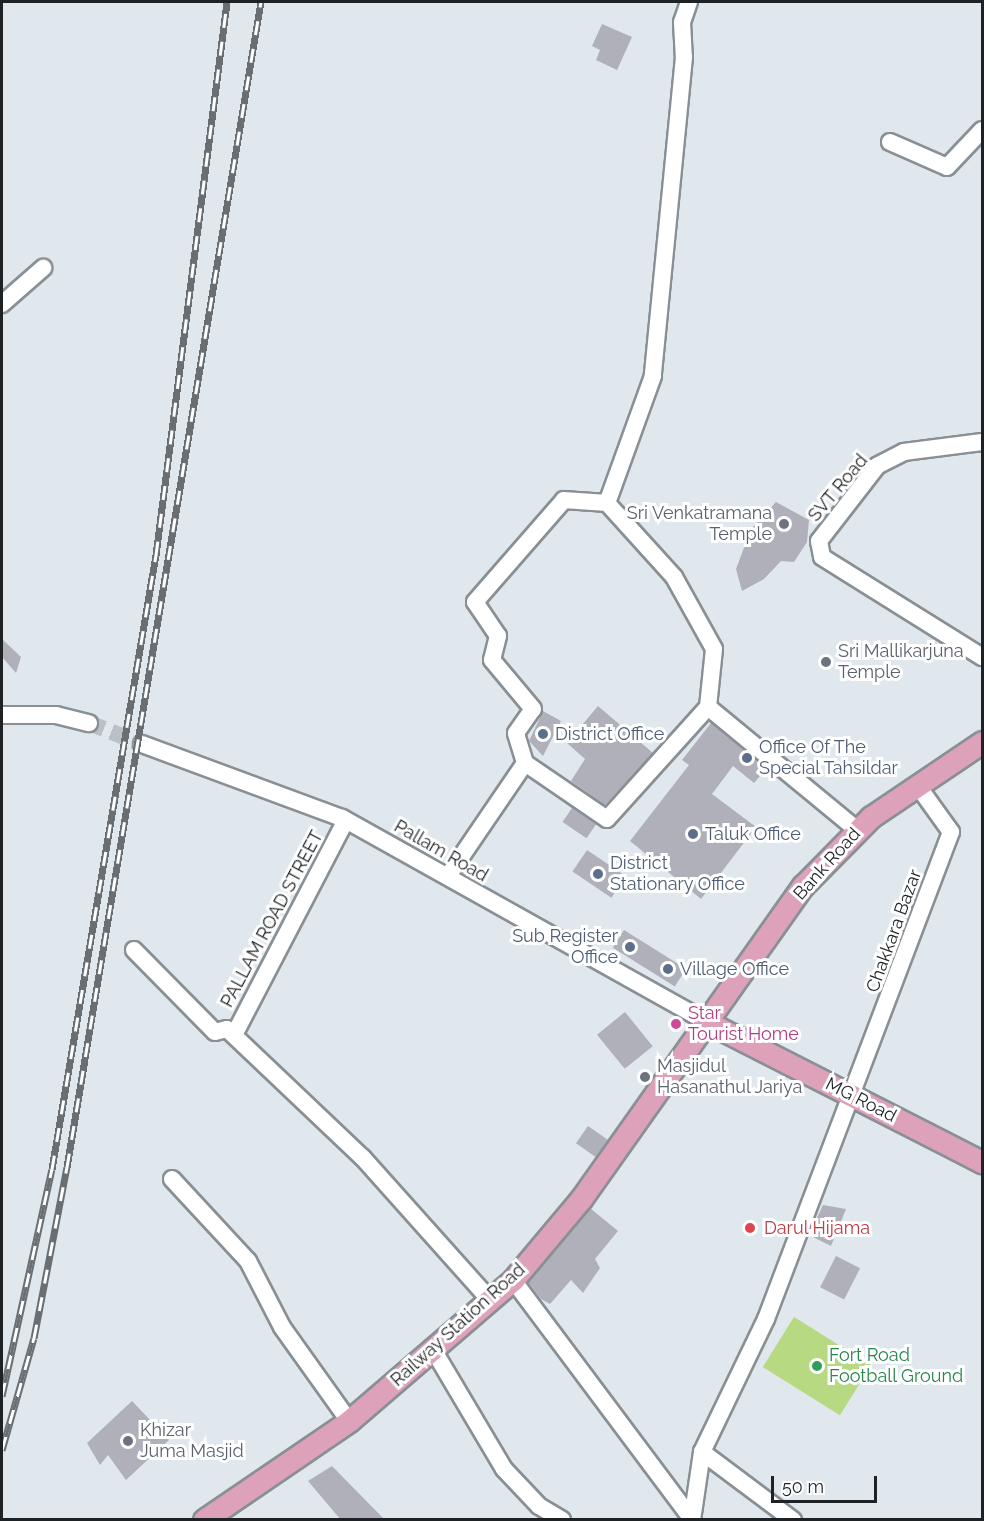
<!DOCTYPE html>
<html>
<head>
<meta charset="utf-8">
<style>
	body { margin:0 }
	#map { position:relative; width:984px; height:1521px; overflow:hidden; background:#e0e8ee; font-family:Raleway,sans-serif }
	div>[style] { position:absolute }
	.green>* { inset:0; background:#b6d982; transform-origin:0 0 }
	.building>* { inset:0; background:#afb0b9; transform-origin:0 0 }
	.minor-tunnel>* { height:16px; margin-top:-8px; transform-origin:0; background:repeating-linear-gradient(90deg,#b9c0c6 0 16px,transparent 0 24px) }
	.roads { filter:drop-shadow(2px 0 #899095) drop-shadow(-2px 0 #899095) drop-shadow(0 2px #899095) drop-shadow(0 -2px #899095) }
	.minor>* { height:16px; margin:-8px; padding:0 8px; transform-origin:8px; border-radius:8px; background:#fff }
	.major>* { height:21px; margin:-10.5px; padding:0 10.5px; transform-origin:10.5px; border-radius:10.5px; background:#dea1ba }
	.rail>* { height:7px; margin-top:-3.5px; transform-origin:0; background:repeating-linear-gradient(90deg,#fff 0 14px,#696e72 0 28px); box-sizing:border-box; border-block:2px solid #696e72 }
	.dots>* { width:16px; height:16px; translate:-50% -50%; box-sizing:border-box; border:3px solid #fff; border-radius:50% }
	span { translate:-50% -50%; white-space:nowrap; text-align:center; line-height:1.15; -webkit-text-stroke:6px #fff; paint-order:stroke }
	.street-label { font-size:18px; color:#1f2224 }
	.worship-label { font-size:18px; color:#5b616d }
	.right { translate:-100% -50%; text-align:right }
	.left { translate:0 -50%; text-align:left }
	.service-label { font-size:18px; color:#4e5e75 }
	.hotel-label { font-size:18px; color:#b23c85 }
	.health-label { font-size:18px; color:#be3a42 }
	.leisure-label { font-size:18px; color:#27864d }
	.frame { position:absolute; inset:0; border:3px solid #1f2224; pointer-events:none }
	.scale { position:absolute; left:771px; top:1476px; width:106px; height:27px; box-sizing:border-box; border:3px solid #1f2224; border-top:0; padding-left:8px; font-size:18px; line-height:21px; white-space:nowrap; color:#1f2224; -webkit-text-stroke:4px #fff; paint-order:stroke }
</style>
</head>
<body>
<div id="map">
	<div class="green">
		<div style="left:794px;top:1317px;width:91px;height:59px;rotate:32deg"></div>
	</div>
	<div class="building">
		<div style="clip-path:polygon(602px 24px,632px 37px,617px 70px,596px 60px,600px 50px,592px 46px)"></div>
		<div style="clip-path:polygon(776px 502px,809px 520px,807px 542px,794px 562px,781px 561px,764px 579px,742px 591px,736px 569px,751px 529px)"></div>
		<div style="clip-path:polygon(2px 639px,21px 657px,16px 673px,2px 657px)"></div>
		<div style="clip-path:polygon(598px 706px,653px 753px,605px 805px,571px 781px,585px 759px,567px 743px)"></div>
		<div style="clip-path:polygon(543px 711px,561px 721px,543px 756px,529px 741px)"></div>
		<div style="clip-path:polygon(711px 723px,766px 769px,754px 783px,733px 766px,712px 794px,756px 827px,701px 899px,630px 841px,689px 765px,682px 760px)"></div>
		<div style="left:572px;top:808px;width:29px;height:17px;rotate:34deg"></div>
		<div style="left:587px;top:850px;width:47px;height:26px;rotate:34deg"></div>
		<div style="left:624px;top:930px;width:73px;height:21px;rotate:32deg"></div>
		<div style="left:625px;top:1012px;width:44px;height:36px;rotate:51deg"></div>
		<div style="left:588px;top:1126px;width:24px;height:21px;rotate:35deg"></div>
		<div style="clip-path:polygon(823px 1205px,846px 1209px,831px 1246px,809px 1235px)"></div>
		<div style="clip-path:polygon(590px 1208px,618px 1231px,595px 1259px,600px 1268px,583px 1293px,571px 1280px,550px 1304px,541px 1299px,528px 1282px)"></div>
		<div style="left:836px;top:1256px;width:27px;height:35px;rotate:27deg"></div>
		<div style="clip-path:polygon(132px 1401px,169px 1440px,126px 1480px,108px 1455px,100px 1465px,87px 1443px)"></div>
		<div style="clip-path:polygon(332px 1466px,385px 1520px,341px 1520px,308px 1481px)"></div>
	</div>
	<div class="minor-tunnel">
		<div style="left:89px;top:723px;width:57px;rotate:21.6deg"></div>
	</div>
	<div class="roads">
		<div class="minor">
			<div style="left:689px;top:2px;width:21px;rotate:109deg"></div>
			<div style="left:682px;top:22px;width:35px;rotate:87deg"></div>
			<div style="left:684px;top:57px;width:321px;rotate:95.6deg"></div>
			<div style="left:653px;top:376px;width:135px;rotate:109.9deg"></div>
			<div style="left:607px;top:503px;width:100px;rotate:47.8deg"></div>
			<div style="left:674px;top:577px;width:82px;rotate:60.9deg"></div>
			<div style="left:714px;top:649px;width:58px;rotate:95.9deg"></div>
			<div style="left:890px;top:142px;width:62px;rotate:23.7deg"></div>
			<div style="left:947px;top:167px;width:51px;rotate:-46.6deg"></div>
			<div style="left:2px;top:304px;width:55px;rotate:-41.3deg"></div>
			<div style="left:982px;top:442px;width:79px;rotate:172.7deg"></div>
			<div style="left:904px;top:452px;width:30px;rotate:153deg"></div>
			<div style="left:877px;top:466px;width:95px;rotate:127.7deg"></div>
			<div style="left:819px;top:541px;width:16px;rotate:79deg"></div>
			<div style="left:822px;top:557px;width:189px;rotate:32deg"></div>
			<div style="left:2px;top:715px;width:54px"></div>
			<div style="left:56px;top:715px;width:34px;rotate:14deg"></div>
			<div style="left:142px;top:744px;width:213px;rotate:20.3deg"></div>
			<div style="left:342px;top:818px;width:418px;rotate:29.2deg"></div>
			<div style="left:525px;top:763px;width:31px;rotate:-107deg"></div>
			<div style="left:516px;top:733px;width:29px;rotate:-55deg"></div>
			<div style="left:533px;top:709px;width:64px;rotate:-129.9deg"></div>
			<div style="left:492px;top:660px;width:25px;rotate:-76deg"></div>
			<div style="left:498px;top:636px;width:41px;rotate:-124.1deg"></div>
			<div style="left:475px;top:602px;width:135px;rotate:-48.9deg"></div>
			<div style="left:564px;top:500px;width:43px;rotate:4deg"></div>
			<div style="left:448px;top:876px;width:137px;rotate:-55.7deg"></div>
			<div style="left:525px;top:763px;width:99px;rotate:34.3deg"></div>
			<div style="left:607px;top:819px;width:151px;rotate:-48deg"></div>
			<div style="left:708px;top:707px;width:193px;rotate:39.5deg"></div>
			<div style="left:134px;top:950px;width:115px;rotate:45.4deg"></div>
			<div style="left:215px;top:1032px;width:12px;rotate:-14deg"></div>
			<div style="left:227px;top:1029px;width:187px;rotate:43.5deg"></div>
			<div style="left:363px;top:1158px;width:188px;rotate:48.2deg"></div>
			<div style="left:234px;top:1035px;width:242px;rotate:-62.5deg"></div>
			<div style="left:172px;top:1179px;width:112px;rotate:47.2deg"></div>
			<div style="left:248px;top:1261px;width:74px;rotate:62.7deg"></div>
			<div style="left:282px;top:1327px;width:115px;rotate:54.5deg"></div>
			<div style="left:513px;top:1280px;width:299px;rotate:53.2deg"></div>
			<div style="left:434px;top:1351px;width:137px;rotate:59.3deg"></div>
			<div style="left:504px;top:1469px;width:51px;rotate:46.6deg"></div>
			<div style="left:539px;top:1506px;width:27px;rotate:31deg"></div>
			<div style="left:702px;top:1452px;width:114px;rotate:36.8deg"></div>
			<div style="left:692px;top:1520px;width:69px;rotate:-81.6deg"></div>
			<div style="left:702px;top:1452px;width:148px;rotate:-64.3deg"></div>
			<div style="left:766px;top:1319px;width:521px;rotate:-69.2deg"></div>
			<div style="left:951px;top:832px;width:57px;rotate:-125.7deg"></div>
		</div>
		<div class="major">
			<div style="left:707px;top:1022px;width:309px;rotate:27deg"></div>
			<div style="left:204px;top:1520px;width:176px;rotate:-34.3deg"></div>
			<div style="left:349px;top:1421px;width:216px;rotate:-40.7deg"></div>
			<div style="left:513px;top:1280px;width:106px;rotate:-50deg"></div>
			<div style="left:581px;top:1199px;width:384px;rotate:-54.7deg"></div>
			<div style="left:803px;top:886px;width:97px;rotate:-45.4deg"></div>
			<div style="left:871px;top:817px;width:134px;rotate:-34deg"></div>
		</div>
	</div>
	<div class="rail">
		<div style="left:2px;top:1396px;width:232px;rotate:-77.6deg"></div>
		<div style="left:52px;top:1169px;width:623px;rotate:-80.39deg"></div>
		<div style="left:156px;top:555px;width:558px;rotate:-82.68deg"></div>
		<div style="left:2px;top:1450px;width:116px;rotate:-74.1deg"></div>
		<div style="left:34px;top:1338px;width:174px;rotate:-79.1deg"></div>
		<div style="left:67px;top:1167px;width:1181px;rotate:-80.55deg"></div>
	</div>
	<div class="dots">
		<div style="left:784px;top:524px;background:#6b7280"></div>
		<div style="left:826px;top:662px;background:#6b7280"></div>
		<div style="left:543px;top:734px;background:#5c6f8a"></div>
		<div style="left:747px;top:758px;background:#5c6f8a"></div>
		<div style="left:693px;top:834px;background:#5c6f8a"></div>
		<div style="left:598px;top:874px;background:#5c6f8a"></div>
		<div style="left:630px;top:947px;background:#5c6f8a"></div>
		<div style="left:668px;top:969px;background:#5c6f8a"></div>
		<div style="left:676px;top:1024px;background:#d1479c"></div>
		<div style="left:645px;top:1077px;background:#6b7280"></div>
		<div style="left:750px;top:1228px;background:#e0444e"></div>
		<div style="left:817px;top:1366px;background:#2e9e5b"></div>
		<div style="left:128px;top:1441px;background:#6b7280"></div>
	</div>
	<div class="street-label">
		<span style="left:838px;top:488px;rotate:-50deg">SVT Road</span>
		<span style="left:441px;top:851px;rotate:30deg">Pallam Road</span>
		<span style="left:827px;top:864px;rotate:-48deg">Bank Road</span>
		<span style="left:272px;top:919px;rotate:-62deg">PALLAM ROAD STREET</span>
		<span style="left:894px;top:931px;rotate:-70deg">Chakkara Bazar</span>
		<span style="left:861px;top:1100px;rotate:27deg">MG Road</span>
		<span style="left:458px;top:1325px;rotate:-42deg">Railway Station Road</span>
	</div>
	<div class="worship-label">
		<span class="right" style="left:772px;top:524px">Sri Venkatramana<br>Temple</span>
		<span class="left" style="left:838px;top:662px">Sri Mallikarjuna<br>Temple</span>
		<span class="left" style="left:657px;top:1077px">Masjidul<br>Hasanathul Jariya</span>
		<span class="left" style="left:140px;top:1441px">Khizar<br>Juma Masjid</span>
	</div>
	<div class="service-label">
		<span class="left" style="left:555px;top:734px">District Office</span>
		<span class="left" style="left:759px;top:758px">Office Of The<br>Special Tahsildar</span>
		<span class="left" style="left:705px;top:834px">Taluk Office</span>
		<span class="left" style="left:610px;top:874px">District<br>Stationary Office</span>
		<span class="right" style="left:618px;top:947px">Sub Register<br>Office</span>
		<span class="left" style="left:680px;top:969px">Village Office</span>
	</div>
	<div class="hotel-label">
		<span class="left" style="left:688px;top:1024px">Star<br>Tourist Home</span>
	</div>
	<div class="health-label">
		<span class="left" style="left:764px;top:1228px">Darul Hijama</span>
	</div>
	<div class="leisure-label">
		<span class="left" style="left:829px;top:1366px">Fort Road<br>Football Ground</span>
	</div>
	<div class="frame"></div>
	<div class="scale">50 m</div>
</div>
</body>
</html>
